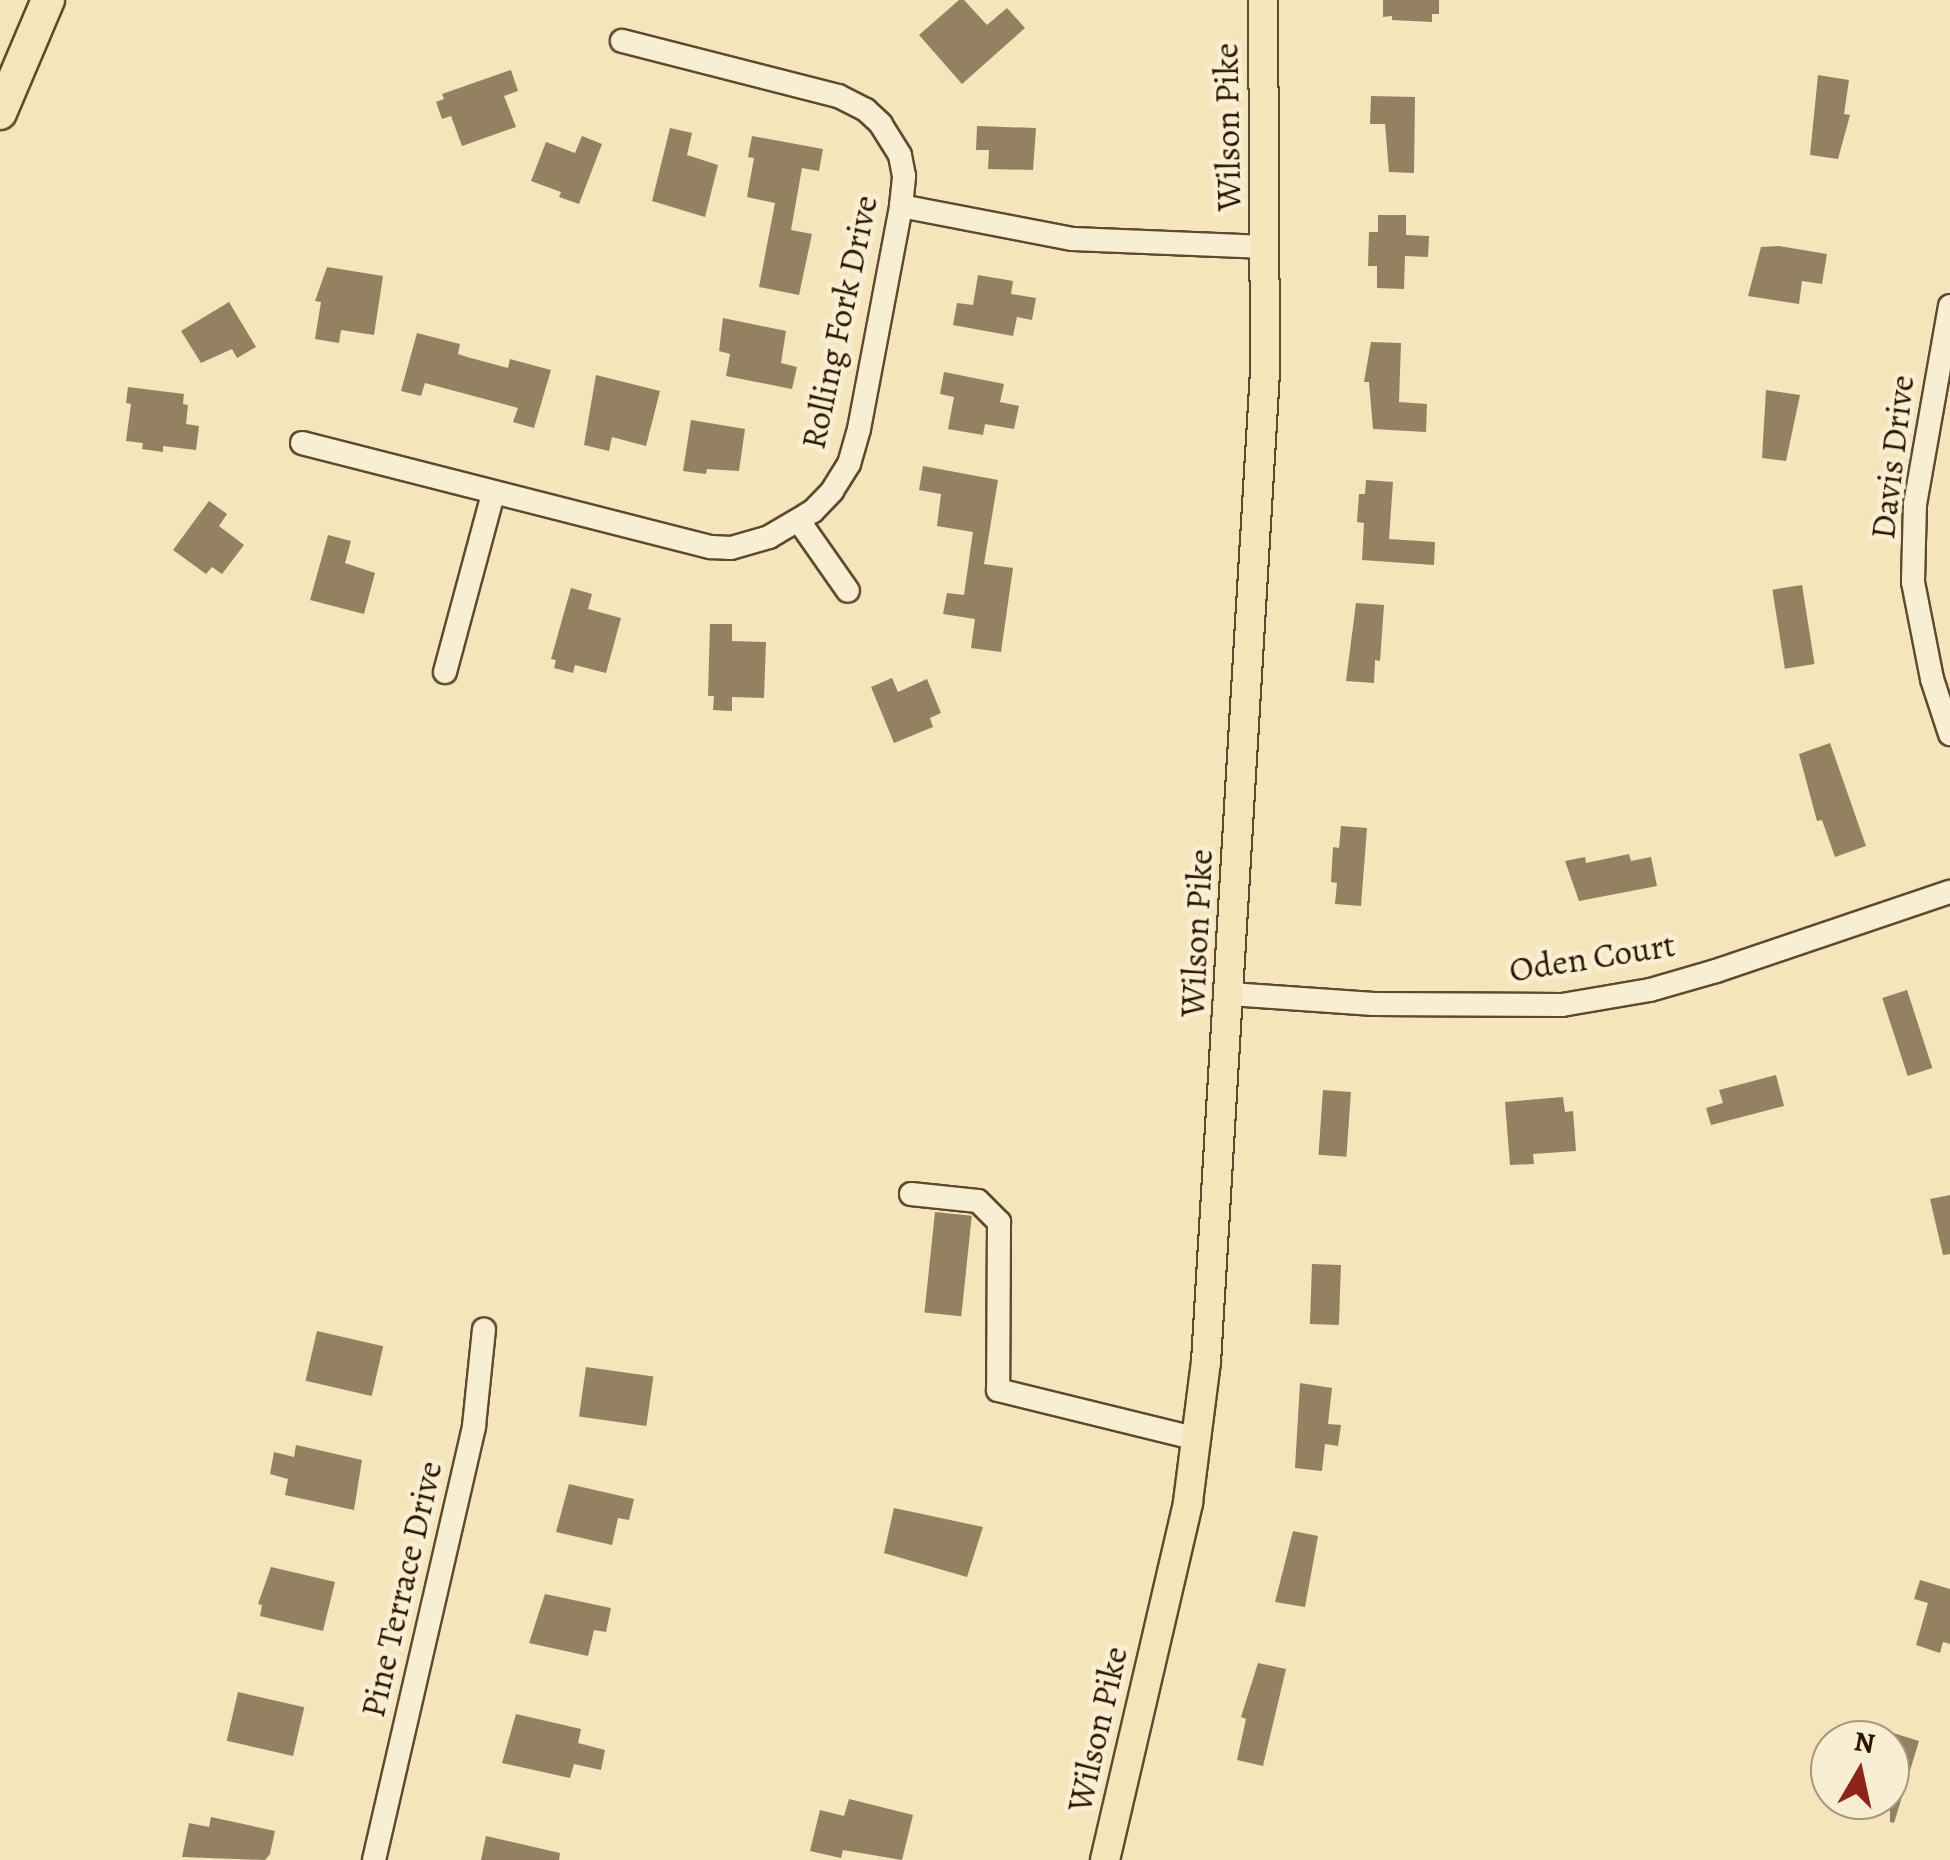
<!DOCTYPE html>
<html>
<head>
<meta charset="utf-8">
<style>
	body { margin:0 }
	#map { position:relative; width:1950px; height:1860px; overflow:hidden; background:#f4e5bb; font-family:Alegreya,serif }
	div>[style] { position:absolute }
	.building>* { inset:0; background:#948162; transform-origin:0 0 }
	.roads { filter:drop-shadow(2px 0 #5f4930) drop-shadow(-2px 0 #5f4930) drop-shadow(0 2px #5f4930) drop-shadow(0 -2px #5f4930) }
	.minor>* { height:22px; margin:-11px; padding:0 11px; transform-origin:11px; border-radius:11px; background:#f8eed3 }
	.major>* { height:28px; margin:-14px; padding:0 14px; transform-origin:14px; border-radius:14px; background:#f4e5bb }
	.highway>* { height:32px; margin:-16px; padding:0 16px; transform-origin:16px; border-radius:16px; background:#f4e5bb }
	span { translate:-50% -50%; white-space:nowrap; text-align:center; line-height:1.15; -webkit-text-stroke:9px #f8eed3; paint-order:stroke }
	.street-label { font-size:35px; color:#2d1501 }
	.north { position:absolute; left:1810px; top:1720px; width:100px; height:100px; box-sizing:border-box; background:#f8eed3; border:2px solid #a7977f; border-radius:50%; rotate:9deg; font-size:28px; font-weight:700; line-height:40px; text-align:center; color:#2d1501 }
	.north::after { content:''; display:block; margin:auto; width:35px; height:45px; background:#8f2418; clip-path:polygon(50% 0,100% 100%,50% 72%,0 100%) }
</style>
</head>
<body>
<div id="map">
	<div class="building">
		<div style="clip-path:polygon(959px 0,964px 0,987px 25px,1007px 8px,1025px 28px,962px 84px,919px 35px)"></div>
		<div style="clip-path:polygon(1383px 0,1439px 0,1439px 14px,1432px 14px,1432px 22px,1392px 20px,1392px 16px,1383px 17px)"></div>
		<div style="clip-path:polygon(511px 70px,518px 91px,504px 96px,516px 127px,462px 146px,451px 116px,442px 119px,436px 102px,444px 99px,442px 94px)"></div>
		<div style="clip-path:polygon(1818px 75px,1849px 80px,1844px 114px,1850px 115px,1838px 159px,1810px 155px)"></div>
		<div style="clip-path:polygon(1371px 96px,1415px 97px,1414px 173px,1389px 172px,1385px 124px,1370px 124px)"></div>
		<div style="clip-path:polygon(977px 126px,1036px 128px,1033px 170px,988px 169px,989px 150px,976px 150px)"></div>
		<div style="clip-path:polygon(670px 128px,692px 133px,687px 155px,718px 165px,705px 217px,652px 201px)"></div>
		<div style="clip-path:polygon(582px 136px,602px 144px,579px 204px,559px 197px,561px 192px,531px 181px,546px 142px,575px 153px)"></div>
		<div style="clip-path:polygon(752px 136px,823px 149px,819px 171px,802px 168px,791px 230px,812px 234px,799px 295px,759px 287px,775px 203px,747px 197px,754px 158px,748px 157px)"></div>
		<div style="clip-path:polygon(1378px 215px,1406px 215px,1406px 235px,1429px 236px,1428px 257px,1405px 256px,1404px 289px,1377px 288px,1377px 266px,1368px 266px,1369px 232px,1378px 232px)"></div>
		<div style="clip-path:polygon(1779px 246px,1827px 254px,1822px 284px,1802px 281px,1799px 304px,1748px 296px,1761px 247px)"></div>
		<div style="clip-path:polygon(327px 267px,383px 276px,374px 335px,341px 330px,339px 343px,315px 339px,321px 302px,315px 301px)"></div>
		<div style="clip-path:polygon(978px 275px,1013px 281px,1011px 294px,1036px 298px,1032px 320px,1017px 317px,1013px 336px,953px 325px,957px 303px,973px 305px)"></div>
		<div style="clip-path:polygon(229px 302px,256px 347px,237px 358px,232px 349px,201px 363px,181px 331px)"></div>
		<div style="clip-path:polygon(723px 318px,786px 331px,781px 363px,797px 367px,792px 389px,726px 376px,730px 354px,719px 351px)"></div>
		<div style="clip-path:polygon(417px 333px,460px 344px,458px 354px,467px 357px,508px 368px,510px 359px,551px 370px,534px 428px,513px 422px,518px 408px,425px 383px,421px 396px,401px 391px)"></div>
		<div style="clip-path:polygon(1371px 342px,1401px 343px,1399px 402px,1427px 404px,1426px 432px,1373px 429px,1369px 382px,1364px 382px)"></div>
		<div style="clip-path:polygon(944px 372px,1004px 384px,1000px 402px,1019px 406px,1014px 429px,985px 424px,983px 435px,948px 429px,954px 397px,940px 394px)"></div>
		<div style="clip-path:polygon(596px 375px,660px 391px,646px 446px,612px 437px,609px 451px,584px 445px)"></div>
		<div style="clip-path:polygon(128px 387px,184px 394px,183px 404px,188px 405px,186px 424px,199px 426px,196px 450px,163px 446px,163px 452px,142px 449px,143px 443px,126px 441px,131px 404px,126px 403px)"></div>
		<div style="clip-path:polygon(1766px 390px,1800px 395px,1786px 461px,1762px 458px)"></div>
		<div style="clip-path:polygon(691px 420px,745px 429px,739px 471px,707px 469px,706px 474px,683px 471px)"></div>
		<div style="clip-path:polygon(923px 466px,998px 480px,984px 564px,1013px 568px,1001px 652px,971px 648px,975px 619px,943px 614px,947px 593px,964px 595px,973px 532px,937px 526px,941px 494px,919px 490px)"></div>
		<div style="clip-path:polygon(1366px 480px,1393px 482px,1389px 539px,1435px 542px,1434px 565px,1362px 560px,1364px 523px,1357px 522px,1359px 494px,1365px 494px)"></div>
		<div style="clip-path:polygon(209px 501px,227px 514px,219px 526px,244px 545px,222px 574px,212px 567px,206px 574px,173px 550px)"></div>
		<div style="clip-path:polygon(328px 535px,351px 541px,345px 563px,375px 573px,364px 614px,310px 600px)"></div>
		<div style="left:1802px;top:585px;width:80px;height:30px;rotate:81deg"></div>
		<div style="clip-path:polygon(571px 588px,592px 594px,588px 609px,621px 618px,606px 673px,575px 665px,573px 673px,554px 668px,556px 660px,551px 659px)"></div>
		<div style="clip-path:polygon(1356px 603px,1384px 605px,1380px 661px,1375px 660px,1374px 683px,1346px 681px)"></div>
		<div style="clip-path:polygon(710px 624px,732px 624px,732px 641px,766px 642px,764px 698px,732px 697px,732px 711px,713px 710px,714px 696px,708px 696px)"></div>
		<div style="clip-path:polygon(892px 678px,898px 692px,927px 679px,941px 713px,930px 718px,933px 727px,894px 743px,871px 687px)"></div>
		<div style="clip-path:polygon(1830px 743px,1866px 846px,1835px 857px,1822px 820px,1817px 821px,1799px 754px)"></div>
		<div style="clip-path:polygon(1341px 826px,1367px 828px,1361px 906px,1335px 904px,1337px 883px,1331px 882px,1333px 847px,1339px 848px)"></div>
		<div style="clip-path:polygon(1629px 854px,1631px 861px,1651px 857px,1657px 886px,1579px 901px,1565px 861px,1585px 857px,1586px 863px)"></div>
		<div style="left:1907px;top:990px;width:82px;height:26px;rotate:72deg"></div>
		<div style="clip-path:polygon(1776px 1075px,1784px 1106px,1711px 1125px,1706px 1108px,1723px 1103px,1719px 1090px)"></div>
		<div style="left:1323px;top:1090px;width:28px;height:65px;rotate:4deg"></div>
		<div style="clip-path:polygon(1563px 1097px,1565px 1112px,1573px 1111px,1576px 1151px,1533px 1154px,1534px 1164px,1510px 1165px,1505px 1102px)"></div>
		<div style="clip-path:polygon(1950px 1195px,1950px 1254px,1943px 1255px,1930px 1199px)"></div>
		<div style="left:935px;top:1212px;width:37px;height:101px;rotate:6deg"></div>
		<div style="left:1312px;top:1264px;width:29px;height:60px;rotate:2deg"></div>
		<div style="left:317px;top:1331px;width:68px;height:51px;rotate:13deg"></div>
		<div style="left:586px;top:1367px;width:68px;height:50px;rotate:8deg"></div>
		<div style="clip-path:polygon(1300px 1383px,1332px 1388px,1328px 1424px,1341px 1425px,1338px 1446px,1325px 1444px,1322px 1471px,1295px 1468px)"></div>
		<div style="clip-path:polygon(296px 1445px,362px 1460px,354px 1510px,285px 1495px,288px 1479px,270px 1474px,274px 1452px,294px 1457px)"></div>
		<div style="clip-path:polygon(569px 1484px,634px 1499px,629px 1520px,618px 1518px,612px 1545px,556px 1532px)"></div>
		<div style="clip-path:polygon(894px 1508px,983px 1527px,967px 1577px,884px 1553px)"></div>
		<div style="clip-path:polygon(1293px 1531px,1318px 1536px,1305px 1607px,1275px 1602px)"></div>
		<div style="clip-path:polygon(271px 1567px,335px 1582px,323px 1631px,260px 1616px,262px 1605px,258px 1604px)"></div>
		<div style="clip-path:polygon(1920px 1580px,1950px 1589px,1950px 1644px,1943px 1642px,1940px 1653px,1916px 1645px,1928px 1603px,1914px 1599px)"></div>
		<div style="clip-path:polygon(545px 1594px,611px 1608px,606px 1632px,594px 1630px,588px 1656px,529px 1643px)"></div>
		<div style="clip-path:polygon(1258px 1663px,1286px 1669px,1263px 1766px,1237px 1760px,1246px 1719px,1241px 1717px)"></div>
		<div style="left:238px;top:1692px;width:68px;height:50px;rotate:13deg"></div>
		<div style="clip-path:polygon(516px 1714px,581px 1729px,578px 1743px,605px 1750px,601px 1770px,574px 1764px,570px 1778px,502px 1763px)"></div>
		<div style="clip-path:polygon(1890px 1732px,1919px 1741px,1894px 1823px,1890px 1822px)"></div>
		<div style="clip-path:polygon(849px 1799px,913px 1815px,902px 1860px,843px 1850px,841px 1858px,810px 1851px,820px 1810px,844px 1816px)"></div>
		<div style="clip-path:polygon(211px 1817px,275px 1831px,270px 1854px,265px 1860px,182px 1857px,189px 1823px,209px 1827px)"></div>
		<div style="clip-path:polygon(486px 1836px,560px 1853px,559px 1860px,481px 1860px)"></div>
	</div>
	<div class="roads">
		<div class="minor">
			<div style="left:901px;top:206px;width:175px;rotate:10.9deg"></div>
			<div style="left:1073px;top:239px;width:193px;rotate:2.4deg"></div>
			<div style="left:1950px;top:306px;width:201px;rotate:100deg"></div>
			<div style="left:1915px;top:504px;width:78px;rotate:91.5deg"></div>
			<div style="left:1913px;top:582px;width:99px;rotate:78.9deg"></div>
			<div style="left:1932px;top:679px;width:58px;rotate:71.9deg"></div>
			<div style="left:302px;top:443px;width:422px;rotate:14.3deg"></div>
			<div style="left:711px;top:547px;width:20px;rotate:3deg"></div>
			<div style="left:731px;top:548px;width:40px;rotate:-16deg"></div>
			<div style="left:769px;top:537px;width:51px;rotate:-30.6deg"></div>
			<div style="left:813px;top:511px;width:28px;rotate:-46deg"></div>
			<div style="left:832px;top:491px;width:32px;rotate:-58deg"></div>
			<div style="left:849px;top:464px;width:36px;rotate:-74deg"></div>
			<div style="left:859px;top:429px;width:227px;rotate:-79.3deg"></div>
			<div style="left:901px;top:206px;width:30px;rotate:-84deg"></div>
			<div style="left:904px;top:176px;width:21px;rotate:-101deg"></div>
			<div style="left:900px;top:155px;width:36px;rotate:-122deg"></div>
			<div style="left:881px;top:124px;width:21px;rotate:-137deg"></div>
			<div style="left:866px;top:110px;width:31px;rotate:-153deg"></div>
			<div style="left:838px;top:96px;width:223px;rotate:-165.7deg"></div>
			<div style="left:799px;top:521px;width:85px;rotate:55deg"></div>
			<div style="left:445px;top:672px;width:184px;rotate:-74.9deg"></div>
			<div style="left:1230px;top:994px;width:144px;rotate:4deg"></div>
			<div style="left:1374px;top:1004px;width:188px;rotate:0.3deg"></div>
			<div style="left:1562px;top:1005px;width:89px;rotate:-9.7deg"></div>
			<div style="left:1650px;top:990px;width:69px;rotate:-16.1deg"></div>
			<div style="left:1716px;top:971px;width:247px;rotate:-18.7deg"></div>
			<div style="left:911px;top:1194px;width:67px;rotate:6deg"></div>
			<div style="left:978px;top:1201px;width:30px;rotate:45deg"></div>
			<div style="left:999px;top:1222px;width:168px;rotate:90.3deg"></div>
			<div style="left:998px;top:1390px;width:206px;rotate:13.8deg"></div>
			<div style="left:374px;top:1860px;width:445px;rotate:-77deg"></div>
			<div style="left:474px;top:1426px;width:97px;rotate:-84.1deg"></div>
		</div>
		<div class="major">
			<div style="left:1105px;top:1860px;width:367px;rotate:-76.9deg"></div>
			<div style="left:1188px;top:1502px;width:141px;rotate:-82.7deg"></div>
			<div style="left:1206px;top:1362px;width:991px;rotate:-86.59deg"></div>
			<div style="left:1265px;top:373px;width:373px;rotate:-90.3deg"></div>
		</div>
		<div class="highway">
			<div style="left:0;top:113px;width:123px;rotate:-67deg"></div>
		</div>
	</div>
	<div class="street-label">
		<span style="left:1227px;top:127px;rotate:-91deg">Wilson Pike</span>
		<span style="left:839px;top:322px;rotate:-78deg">Rolling Fork Drive</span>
		<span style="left:1892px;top:457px;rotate:-83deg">Davis Drive</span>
		<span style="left:1196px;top:933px;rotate:-87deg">Wilson Pike</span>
		<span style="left:1592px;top:957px;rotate:-9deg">Oden Court</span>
		<span style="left:401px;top:1589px;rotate:-77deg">Pine Terrace Drive</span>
		<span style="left:1097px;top:1729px;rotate:-77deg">Wilson Pike</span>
	</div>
	<div class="north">N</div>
</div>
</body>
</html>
